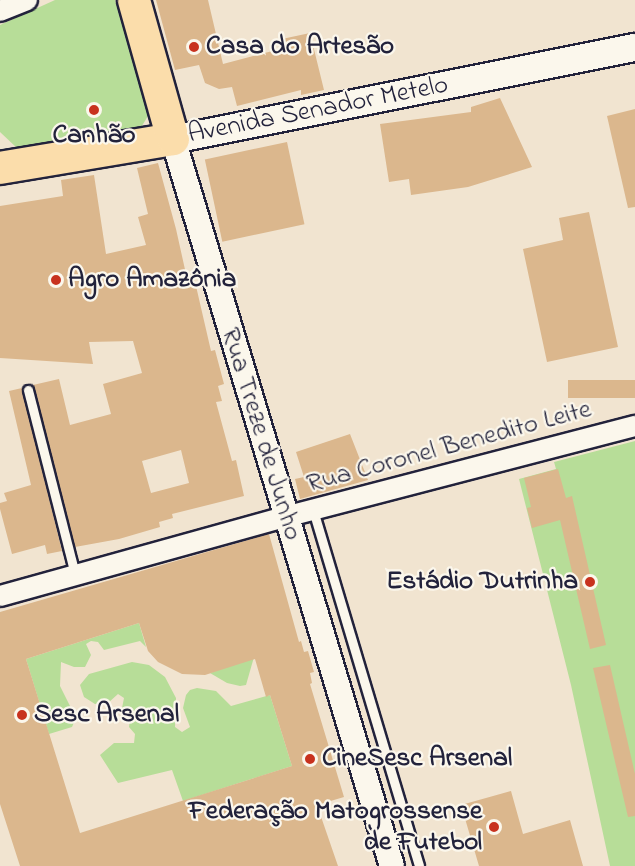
<!DOCTYPE html>
<html>
<head>
<meta charset="utf-8">
<style>
	body { margin:0 }
	#map { position:relative; width:635px; height:866px; overflow:hidden; background:#f1e4d0; font-family:"Indie Flower",sans-serif }
	div>[style] { position:absolute }
	.green>* { inset:0; background:#b7dd98 }
	.building>* { inset:0; background:#dbb78d; transform-origin:0 0 }
	.roads { filter:drop-shadow(2px 0 #22223b) drop-shadow(-2px 0 #22223b) drop-shadow(0 2px #22223b) drop-shadow(0 -2px #22223b) }
	.service>* { height:9px; margin:-4.5px; padding:0 4.5px; transform-origin:4.5px; border-radius:4.5px; background:#fbf7ec }
	.minor>* { height:20px; margin:-10px; padding:0 10px; transform-origin:10px; border-radius:10px; background:#fbf7ec }
	.tertiary>* { height:24px; margin:-12px; padding:0 12px; transform-origin:12px; border-radius:12px; background:#fbf7ec }
	.secondary>* { height:27px; margin:-13.5px; padding:0 13.5px; transform-origin:13.5px; border-radius:13.5px; background:#fbf7ec }
	.primary>* { height:32px; margin:-16px; padding:0 16px; transform-origin:16px; border-radius:16px; background:#fbddab }
	.dots>* { width:16px; height:16px; translate:-50% -50%; box-sizing:border-box; border:3px solid #fbf7ec; border-radius:50% }
	span { translate:-50% -50%; white-space:nowrap; text-align:center; line-height:1.15; -webkit-text-stroke:4.5px #fbf7ec; paint-order:stroke }
	.poi-label { font-size:27px; color:#22223b; font-weight:700 }
	.left { translate:0 -50%; text-align:left }
	.right { translate:-100% -50%; text-align:right }
	.street-label { font-size:27px; color:#22223b }
</style>
</head>
<body>
<div id="map">
	<div class="green">
		<div style="clip-path:polygon(55px 0,115px 0,148px 116px,140px 129px,18px 149px,0 132px,0 25px)"></div>
		<div style="clip-path:polygon(635px 441px,635px 866px,610px 866px,571px 685px,519px 479px,556px 469px,554px 462px)"></div>
		<div style="clip-path:polygon(139px 623px,146px 647px,140px 641px,104px 650px,98px 642px,91px 641px,86px 644px,91px 655px,85px 667px,74px 667px,61px 662px,60px 686px,76px 718px,72px 727px,49px 734px,26px 659px)"></div>
		<div style="clip-path:polygon(254px 657px,246px 685px,240px 686px,227px 683px,210px 673px)"></div>
		<div style="clip-path:polygon(132px 662px,149px 665px,165px 677px,176px 698px,175px 727px,182px 732px,190px 727px,183px 708px,186px 695px,190px 690px,197px 688px,216px 691px,231px 706px,270px 695px,292px 766px,183px 801px,172px 770px,118px 783px,100px 755px,114px 743px,134px 743px,135px 734px,129px 727px,130px 719px,122px 708px,124px 698px,118px 694px,108px 703px,95px 704px,84px 697px,80px 685px,89px 674px)"></div>
	</div>
	<div class="building">
		<div style="clip-path:polygon(156px 0,208px 0,223px 64px,284px 48px,282px 39px,310px 33px,324px 90px,301px 95px,301px 90px,237px 106px,232px 87px,219px 89px,205px 83px,199px 65px,175px 70px)"></div>
		<div style="clip-path:polygon(500px 98px,532px 167px,468px 187px,411px 195px,409px 179px,389px 182px,380px 124px,471px 112px,471px 107px)"></div>
		<div style="clip-path:polygon(635px 109px,635px 207px,628px 208px,607px 116px)"></div>
		<div style="left:287px;top:142px;width:84px;height:84px;rotate:78deg"></div>
		<div style="clip-path:polygon(evenodd,158px 163px,176px 229px,186px 274px,193px 273px,211px 351px,215px 350px,224px 384px,218px 386px,222px 401px,216px 402px,232px 461px,236px 460px,244px 496px,172px 514px,173px 518px,159px 522px,160px 527px,119px 539px,75px 547px,33px 385px,59px 379px,70px 425px,111px 414px,103px 384px,142px 373px,133px 341px,89px 342px,93px 364px,0 358px,0 206px,63px 196px,61px 180px,94px 175px,106px 254px,146px 245px,138px 217px,148px 214px,137px 168px,158px 163px,181px 450px,189px 483px,151px 493px,142px 461px,181px 450px)"></div>
		<div style="clip-path:polygon(589px 212px,618px 347px,547px 362px,523px 249px,563px 240px,559px 218px)"></div>
		<div style="left:635px;top:380px;width:18px;height:67px;rotate:90deg"></div>
		<div style="clip-path:polygon(22px 388px,62px 551px,47px 554px,45px 545px,12px 554px,0 509px,0 503px,7px 501px,4px 493px,31px 485px,9px 391px)"></div>
		<div style="clip-path:polygon(350px 434px,368px 480px,300px 499px,295px 479px,304px 477px,296px 452px)"></div>
		<div style="clip-path:polygon(558px 469px,566px 498px,572px 496px,606px 645px,590px 649px,560px 520px,532px 528px,527px 508px,531px 507px,524px 478px)"></div>
		<div style="clip-path:polygon(evenodd,269px 534px,299px 642px,301px 641px,304px 652px,308px 651px,314px 672px,310px 673px,312px 683px,310px 684px,344px 797px,317px 805px,338px 866px,20px 866px,0 804px,0 612px,269px 534px,139px 623px,148px 651px,158px 662px,182px 674px,205px 675px,255px 659px,266px 697px,270px 695px,292px 766px,80px 833px,26px 659px,139px 623px)"></div>
		<div style="clip-path:polygon(610px 665px,635px 774px,635px 816px,628px 817px,593px 668px)"></div>
		<div style="clip-path:polygon(511px 791px,523px 834px,570px 820px,583px 866px,479px 866px,461px 805px)"></div>
	</div>
	<div class="roads">
		<div class="service">
			<div style="left:28px;top:390px;width:191px;rotate:75.7deg"></div>
			<div style="left:313px;top:510px;width:371px;rotate:73.4deg"></div>
		</div>
		<div class="minor">
			<div style="left:0;top:11px;width:29px;rotate:-22deg"></div>
			<div style="left:0;top:596px;width:296px;rotate:-15.5deg"></div>
			<div style="left:285px;top:517px;width:362px;rotate:-14.6deg"></div>
		</div>
		<div class="tertiary">
			<div style="left:173px;top:139px;width:759px;rotate:73.24deg"></div>
		</div>
		<div class="secondary">
			<div style="left:173px;top:139px;width:471px;rotate:-11.3deg"></div>
		</div>
		<div class="primary">
			<div style="left:0;top:168px;width:175px;rotate:-9.5deg"></div>
			<div style="left:173px;top:139px;width:144px;rotate:-105.7deg"></div>
		</div>
	</div>
	<div class="dots">
		<div style="left:194px;top:47px;background:#c8321e"></div>
		<div style="left:94px;top:110px;background:#c8321e"></div>
		<div style="left:56px;top:280px;background:#c8321e"></div>
		<div style="left:590px;top:582px;background:#c8321e"></div>
		<div style="left:22px;top:715px;background:#c8321e"></div>
		<div style="left:310px;top:759px;background:#c8321e"></div>
		<div style="left:494px;top:827px;background:#c8321e"></div>
	</div>
	<div class="poi-label">
		<span class="left" style="left:206px;top:47px">Casa do Artesão</span>
		<span style="left:94px;top:136px">Canhão</span>
		<span class="left" style="left:68px;top:280px">Agro Amazônia</span>
		<span class="right" style="left:578px;top:582px">Estádio Dutrinha</span>
		<span class="left" style="left:34px;top:715px">Sesc Arsenal</span>
		<span class="left" style="left:322px;top:759px">CineSesc Arsenal</span>
		<span class="right" style="left:482px;top:827px">Federação Matogrossense<br>de Futebol</span>
	</div>
	<div class="street-label">
		<span style="left:318px;top:110px;rotate:-11deg">Avenida Senador Metelo</span>
		<span style="left:261px;top:434px;rotate:73deg">Rua Treze de Junho</span>
		<span style="left:449px;top:447px;rotate:-15deg">Rua Coronel Benedito Leite</span>
	</div>
</div>
</body>
</html>
